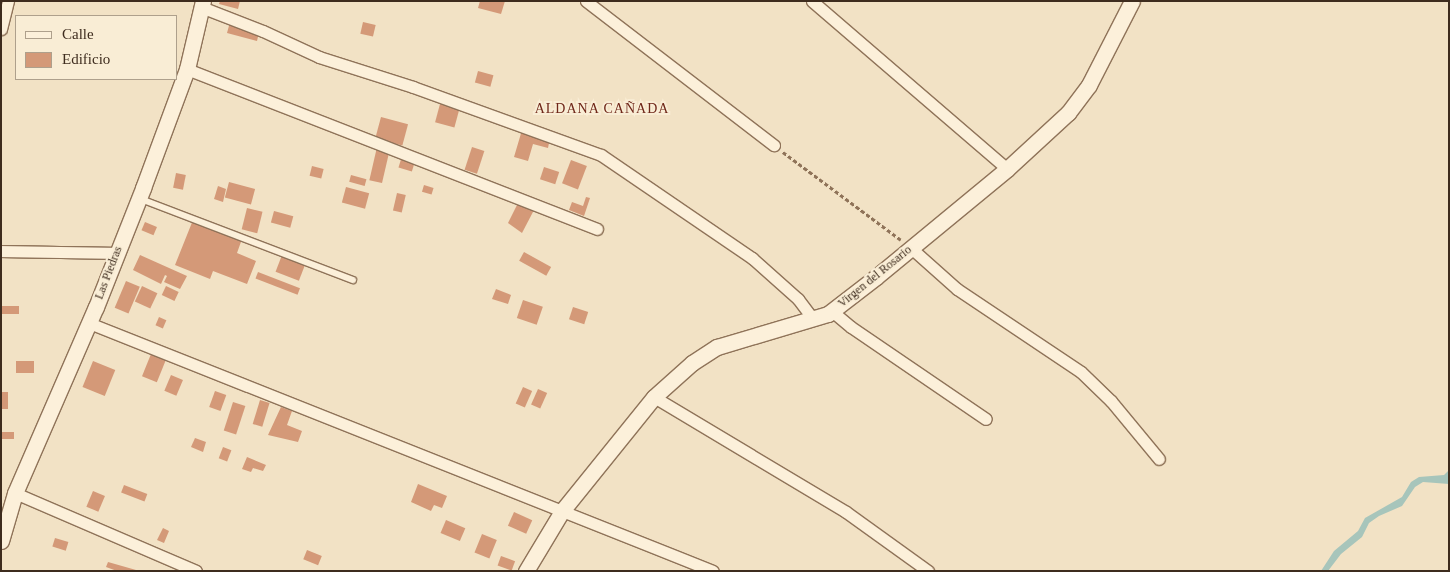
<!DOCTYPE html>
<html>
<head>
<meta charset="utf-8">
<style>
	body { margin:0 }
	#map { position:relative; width:1450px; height:572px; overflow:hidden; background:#f2e2c5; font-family:"Times New Roman",serif }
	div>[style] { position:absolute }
	.water>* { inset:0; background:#a7c5bb }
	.building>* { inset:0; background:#d49978; transform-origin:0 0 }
	.path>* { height:2.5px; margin-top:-1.25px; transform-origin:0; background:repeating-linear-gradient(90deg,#8f7359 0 4px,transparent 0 6.5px) }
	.roads { filter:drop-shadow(1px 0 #8f7359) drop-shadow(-1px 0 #8f7359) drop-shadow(0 1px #8f7359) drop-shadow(0 -1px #8f7359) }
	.service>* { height:5.5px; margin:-2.75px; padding:0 2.75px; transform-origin:2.75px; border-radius:2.75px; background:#fcf0da }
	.minor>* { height:11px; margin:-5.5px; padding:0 5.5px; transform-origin:5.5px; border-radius:5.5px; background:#fcf0da }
	.tertiary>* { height:15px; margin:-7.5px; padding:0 7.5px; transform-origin:7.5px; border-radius:7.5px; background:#fcf0da }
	span { translate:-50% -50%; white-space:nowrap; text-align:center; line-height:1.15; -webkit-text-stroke:4px #f9edd5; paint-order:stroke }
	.street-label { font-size:12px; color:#3e2c1e }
	.neighbourhood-label { font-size:14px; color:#6f2719; letter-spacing:1px }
	.frame { position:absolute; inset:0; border:2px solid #3e2c1e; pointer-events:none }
	.legend { position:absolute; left:15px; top:15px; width:162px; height:65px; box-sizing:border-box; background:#f9edd5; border:1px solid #aea08c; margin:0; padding:6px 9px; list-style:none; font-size:15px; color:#3e2c1e }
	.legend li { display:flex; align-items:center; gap:10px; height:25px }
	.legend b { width:25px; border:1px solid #aea08c }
</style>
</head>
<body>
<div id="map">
	<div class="water">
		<div style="clip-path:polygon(1449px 470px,1449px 484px,1423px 482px,1415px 487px,1402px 506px,1379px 516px,1369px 523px,1362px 537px,1341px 554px,1328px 571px,1321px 571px,1334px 551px,1358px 531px,1365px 518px,1402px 497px,1411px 482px,1419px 477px,1444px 475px)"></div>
	</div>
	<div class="building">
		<div style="clip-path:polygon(220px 1px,240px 1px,238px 9px,219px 4px)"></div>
		<div style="clip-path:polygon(480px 1px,505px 1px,501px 14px,478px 8px)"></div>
		<div style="clip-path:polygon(230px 22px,259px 32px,257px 41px,227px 33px)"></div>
		<div style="left:363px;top:22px;width:13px;height:12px;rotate:13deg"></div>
		<div style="left:478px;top:71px;width:16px;height:12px;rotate:15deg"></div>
		<div style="left:440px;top:104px;width:20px;height:19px;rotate:15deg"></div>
		<div style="left:381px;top:117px;width:28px;height:22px;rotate:15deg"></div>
		<div style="clip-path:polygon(522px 130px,550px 138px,548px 148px,533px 144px,528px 161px,514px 157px)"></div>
		<div style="left:377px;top:147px;width:13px;height:34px;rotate:13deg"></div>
		<div style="left:472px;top:147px;width:13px;height:24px;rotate:18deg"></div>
		<div style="left:402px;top:156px;width:14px;height:12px;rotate:17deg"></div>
		<div style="left:571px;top:160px;width:17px;height:25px;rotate:21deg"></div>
		<div style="left:312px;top:166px;width:12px;height:10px;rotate:14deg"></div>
		<div style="left:544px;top:167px;width:16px;height:13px;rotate:18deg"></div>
		<div style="left:176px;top:173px;width:10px;height:15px;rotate:11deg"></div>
		<div style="left:351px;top:175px;width:16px;height:7px;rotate:15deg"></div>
		<div style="left:229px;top:182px;width:27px;height:16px;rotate:15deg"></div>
		<div style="left:424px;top:185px;width:10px;height:7px;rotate:17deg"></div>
		<div style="clip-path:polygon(218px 186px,226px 189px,223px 202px,214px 199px)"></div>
		<div style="left:346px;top:187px;width:24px;height:16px;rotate:15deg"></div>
		<div style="left:397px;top:193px;width:9px;height:18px;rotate:13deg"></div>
		<div style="clip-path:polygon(586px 197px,590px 198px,584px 216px,569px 210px,572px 202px,583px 206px)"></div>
		<div style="clip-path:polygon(518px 203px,534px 210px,522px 233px,508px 223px)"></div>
		<div style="left:247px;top:208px;width:16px;height:22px;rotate:14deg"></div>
		<div style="left:274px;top:211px;width:20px;height:12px;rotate:15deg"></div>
		<div style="clip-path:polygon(193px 220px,242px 239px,237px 253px,256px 261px,247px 284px,213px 271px,210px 279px,175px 265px)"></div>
		<div style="left:145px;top:222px;width:13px;height:9px;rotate:23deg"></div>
		<div style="left:524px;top:252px;width:31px;height:10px;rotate:29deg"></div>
		<div style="clip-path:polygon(140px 255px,187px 276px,180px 289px,164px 282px,167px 276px,165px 275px,161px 284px,133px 270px)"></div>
		<div style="left:282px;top:255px;width:25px;height:18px;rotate:21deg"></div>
		<div style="left:258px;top:272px;width:45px;height:7px;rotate:21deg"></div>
		<div style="left:126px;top:281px;width:15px;height:29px;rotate:23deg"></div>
		<div style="left:142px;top:286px;width:17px;height:17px;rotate:25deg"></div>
		<div style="left:166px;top:286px;width:14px;height:10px;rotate:25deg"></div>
		<div style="clip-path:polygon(496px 289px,511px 295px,508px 304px,492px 299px)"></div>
		<div style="left:523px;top:300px;width:21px;height:19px;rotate:19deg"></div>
		<div style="left:1px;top:306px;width:18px;height:8px"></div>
		<div style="left:573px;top:307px;width:16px;height:13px;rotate:18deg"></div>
		<div style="left:159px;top:317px;width:8px;height:9px;rotate:23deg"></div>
		<div style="left:151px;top:354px;width:16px;height:24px;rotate:22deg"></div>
		<div style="left:16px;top:361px;width:18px;height:12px"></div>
		<div style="left:93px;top:361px;width:24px;height:28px;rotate:22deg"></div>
		<div style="left:171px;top:375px;width:13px;height:17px;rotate:23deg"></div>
		<div style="left:523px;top:387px;width:10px;height:18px;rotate:24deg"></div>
		<div style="left:538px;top:389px;width:10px;height:17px;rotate:24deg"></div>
		<div style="left:215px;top:391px;width:12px;height:17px;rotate:20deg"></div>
		<div style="left:1px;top:392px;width:7px;height:17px"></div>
		<div style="left:260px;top:400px;width:10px;height:25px;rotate:17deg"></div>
		<div style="left:233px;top:402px;width:13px;height:30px;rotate:18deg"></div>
		<div style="clip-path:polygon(281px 407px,292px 411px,287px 425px,302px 431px,298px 442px,268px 435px)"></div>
		<div style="left:1px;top:432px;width:13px;height:7px"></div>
		<div style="clip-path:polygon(195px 438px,206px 442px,203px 452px,191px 447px)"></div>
		<div style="left:223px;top:447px;width:9px;height:12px;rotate:21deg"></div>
		<div style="clip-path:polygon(247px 457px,266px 465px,263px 471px,253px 468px,251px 472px,242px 469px)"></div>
		<div style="clip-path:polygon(418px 484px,447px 496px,442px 508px,434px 505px,431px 511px,411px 502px)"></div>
		<div style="left:124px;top:485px;width:25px;height:8px;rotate:21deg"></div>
		<div style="left:93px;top:491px;width:13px;height:17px;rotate:23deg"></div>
		<div style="left:514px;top:512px;width:20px;height:15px;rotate:24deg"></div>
		<div style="left:446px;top:520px;width:21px;height:14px;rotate:23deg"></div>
		<div style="clip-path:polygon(163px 528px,169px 531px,164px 543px,157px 540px)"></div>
		<div style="left:482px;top:534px;width:16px;height:20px;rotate:22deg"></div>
		<div style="left:55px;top:538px;width:14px;height:9px;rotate:17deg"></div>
		<div style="left:307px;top:550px;width:16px;height:10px;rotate:22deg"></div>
		<div style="left:501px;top:556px;width:15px;height:10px;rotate:20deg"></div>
		<div style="clip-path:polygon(108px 562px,136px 570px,135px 571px,117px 571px,106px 567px)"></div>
	</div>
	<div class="path">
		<div style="left:783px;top:152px;width:147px;rotate:36.7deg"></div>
	</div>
	<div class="roads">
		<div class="service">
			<div style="left:141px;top:199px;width:227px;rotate:20.9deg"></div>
		</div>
		<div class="minor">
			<div style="left:586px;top:1px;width:237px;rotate:37.5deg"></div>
			<div style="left:812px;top:1px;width:257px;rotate:40.7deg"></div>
			<div style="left:201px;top:7px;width:66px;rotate:21.2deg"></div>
			<div style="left:263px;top:31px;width:62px;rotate:24.9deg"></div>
			<div style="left:319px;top:57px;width:99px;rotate:17.7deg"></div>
			<div style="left:413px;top:87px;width:200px;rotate:19.9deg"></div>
			<div style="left:601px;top:155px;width:183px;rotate:34.3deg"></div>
			<div style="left:752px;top:258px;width:62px;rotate:41.7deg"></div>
			<div style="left:798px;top:299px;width:25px;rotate:53deg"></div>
			<div style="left:1px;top:29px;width:29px;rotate:-76deg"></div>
			<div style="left:187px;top:69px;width:440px;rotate:21.3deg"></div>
			<div style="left:911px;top:248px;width:62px;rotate:41.7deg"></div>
			<div style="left:957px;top:289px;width:149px;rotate:33.8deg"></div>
			<div style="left:1081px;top:372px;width:42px;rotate:44deg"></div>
			<div style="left:1111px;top:401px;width:75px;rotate:50.4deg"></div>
			<div style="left:1px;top:251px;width:115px;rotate:1deg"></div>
			<div style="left:833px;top:312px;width:23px;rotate:40deg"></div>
			<div style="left:851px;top:327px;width:163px;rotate:34.3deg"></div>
			<div style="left:89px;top:323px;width:671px;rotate:21.67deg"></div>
			<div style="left:654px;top:397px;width:224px;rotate:30.9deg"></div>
			<div style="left:846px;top:512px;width:101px;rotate:35.7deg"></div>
			<div style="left:15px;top:493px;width:197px;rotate:23.3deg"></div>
		</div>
		<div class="tertiary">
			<div style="left:1px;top:541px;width:50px;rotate:-73.7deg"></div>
			<div style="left:15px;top:493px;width:203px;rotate:-66.5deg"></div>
			<div style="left:96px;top:307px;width:128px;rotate:-68.4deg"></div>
			<div style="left:143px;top:188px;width:127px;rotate:-69.7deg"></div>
			<div style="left:187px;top:69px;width:70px;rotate:-76.8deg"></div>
			<div style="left:526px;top:571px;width:70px;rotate:-59deg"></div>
			<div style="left:562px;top:511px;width:146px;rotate:-51.1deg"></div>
			<div style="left:654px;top:397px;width:51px;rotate:-41.8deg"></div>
			<div style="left:692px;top:363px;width:30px;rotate:-33deg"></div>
			<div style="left:717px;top:347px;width:116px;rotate:-16.6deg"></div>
			<div style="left:828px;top:314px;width:61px;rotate:-37.6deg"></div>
			<div style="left:876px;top:277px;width:170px;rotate:-39.5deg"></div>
			<div style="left:1007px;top:169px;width:83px;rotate:-42.6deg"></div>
			<div style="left:1068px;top:113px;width:35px;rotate:-53deg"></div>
			<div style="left:1089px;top:85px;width:94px;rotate:-62.9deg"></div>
		</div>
	</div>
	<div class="street-label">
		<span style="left:109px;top:273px;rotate:-69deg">Las Piedras</span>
		<span style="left:875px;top:277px;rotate:-39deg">Virgen del Rosario</span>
	</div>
	<div class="neighbourhood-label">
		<span style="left:602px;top:109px">ALDANA CAÑADA</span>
	</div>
	<div class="frame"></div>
	<ul class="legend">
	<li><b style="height:6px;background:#fcf0da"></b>Calle</li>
	<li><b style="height:14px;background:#d49978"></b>Edificio</li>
	</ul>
</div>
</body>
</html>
